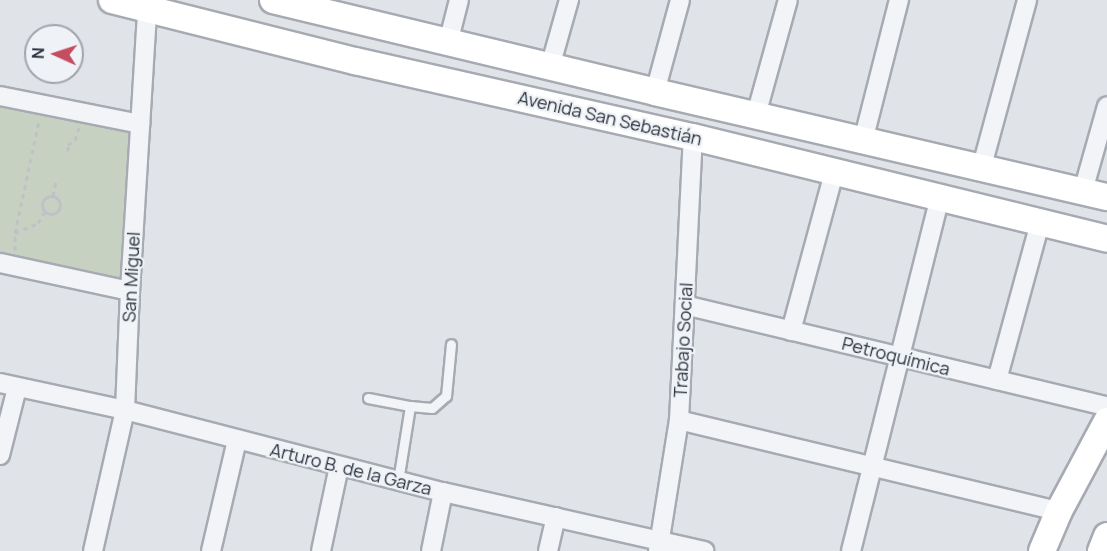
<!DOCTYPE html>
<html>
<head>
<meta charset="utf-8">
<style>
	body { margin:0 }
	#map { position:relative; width:1107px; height:551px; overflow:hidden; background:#e0e3e8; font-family:Manrope,sans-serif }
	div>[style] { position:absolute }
	.green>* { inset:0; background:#c6d1c2 }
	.path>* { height:3px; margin-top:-1.5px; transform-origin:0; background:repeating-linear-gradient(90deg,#bfc1c7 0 4.5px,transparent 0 9px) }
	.path>.ring { margin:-1.5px; padding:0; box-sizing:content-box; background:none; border:3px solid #bfc1c7; border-radius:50% }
	.roads { filter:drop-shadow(2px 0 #a6aab2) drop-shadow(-2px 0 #a6aab2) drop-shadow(0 2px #a6aab2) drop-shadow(0 -2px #a6aab2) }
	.service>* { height:9px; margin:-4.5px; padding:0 4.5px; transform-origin:4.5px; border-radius:4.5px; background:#f3f4f7 }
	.minor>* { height:18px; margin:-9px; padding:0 9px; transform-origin:9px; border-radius:9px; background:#f3f4f7 }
	.secondary>* { height:26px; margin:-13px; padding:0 13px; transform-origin:13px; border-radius:13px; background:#fff }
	span { translate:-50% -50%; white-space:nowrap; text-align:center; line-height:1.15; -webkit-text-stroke:4.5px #eff2f6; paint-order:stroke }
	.street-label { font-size:18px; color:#2a313e }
	.north { position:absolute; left:24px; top:24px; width:60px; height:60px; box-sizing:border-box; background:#eff2f6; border:2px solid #a0a5ac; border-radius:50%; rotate:273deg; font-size:16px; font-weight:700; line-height:24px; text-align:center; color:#2a313e }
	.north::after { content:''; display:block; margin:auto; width:21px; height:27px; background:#c44e5f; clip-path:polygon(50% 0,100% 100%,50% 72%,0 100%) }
</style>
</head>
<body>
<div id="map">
	<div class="green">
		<div style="clip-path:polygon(0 99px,136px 128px,124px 279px,0 256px)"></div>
	</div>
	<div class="path">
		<div style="left:68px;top:151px;width:6px;rotate:-90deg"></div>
		<div style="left:68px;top:145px;width:9px;rotate:-36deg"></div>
		<div style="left:75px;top:140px;width:13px;rotate:-72deg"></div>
		<div class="ring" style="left:42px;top:196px;width:15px;height:15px"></div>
		<div style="left:53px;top:196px;width:14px;rotate:-78deg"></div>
		<div style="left:15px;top:233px;width:25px;rotate:-23deg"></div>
		<div style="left:38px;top:223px;width:12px;rotate:-59deg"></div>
		<div style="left:15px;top:250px;width:17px;rotate:-90deg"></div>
		<div style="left:15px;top:233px;width:115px;rotate:-77.9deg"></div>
	</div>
	<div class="roads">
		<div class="service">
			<div style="left:368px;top:398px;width:43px;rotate:10.8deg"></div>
			<div style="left:398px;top:481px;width:76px;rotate:-80.9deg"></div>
			<div style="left:410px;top:406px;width:22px;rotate:5deg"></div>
			<div style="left:432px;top:408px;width:18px;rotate:-41deg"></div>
			<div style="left:446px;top:396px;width:52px;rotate:-84.5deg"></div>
		</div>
		<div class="minor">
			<div style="left:448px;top:43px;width:44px;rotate:-75.7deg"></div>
			<div style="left:550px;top:67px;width:70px;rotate:-74.2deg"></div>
			<div style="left:655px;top:92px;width:95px;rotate:-74.8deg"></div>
			<div style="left:0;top:96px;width:143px;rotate:11.3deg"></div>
			<div style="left:756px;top:115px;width:119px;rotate:-74.5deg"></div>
			<div style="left:863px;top:141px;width:146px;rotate:-75.7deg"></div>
			<div style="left:982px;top:166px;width:172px;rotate:-74.8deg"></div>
			<div style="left:1083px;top:191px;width:88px;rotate:-74.2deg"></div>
			<div style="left:0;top:263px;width:133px;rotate:12.2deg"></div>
			<div style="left:685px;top:305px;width:434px;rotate:13.5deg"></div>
			<div style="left:791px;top:331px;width:164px;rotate:-74.8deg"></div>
			<div style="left:997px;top:380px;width:163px;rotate:-74.7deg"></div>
			<div style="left:0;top:383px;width:128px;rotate:12.2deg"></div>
			<div style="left:125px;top:410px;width:328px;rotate:14.5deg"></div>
			<div style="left:443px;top:492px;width:268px;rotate:12.7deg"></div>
			<div style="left:679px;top:420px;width:391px;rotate:13.5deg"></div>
			<div style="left:0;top:455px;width:69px;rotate:-75.8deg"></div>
			<div style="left:93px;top:551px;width:145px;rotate:-77.2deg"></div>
			<div style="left:125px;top:410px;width:119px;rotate:-87.6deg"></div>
			<div style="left:130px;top:291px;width:292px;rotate:-86.5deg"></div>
			<div style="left:211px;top:551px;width:114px;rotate:-76.8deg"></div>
			<div style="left:321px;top:551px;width:87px;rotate:-78deg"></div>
			<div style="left:431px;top:551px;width:60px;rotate:-78.5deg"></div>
			<div style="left:548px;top:551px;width:35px;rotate:-77deg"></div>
			<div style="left:658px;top:551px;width:133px;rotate:-80.9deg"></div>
			<div style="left:679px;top:420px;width:283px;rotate:-87.2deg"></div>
			<div style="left:851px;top:551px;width:365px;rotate:-75.9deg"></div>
		</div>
		<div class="secondary">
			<div style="left:112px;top:0;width:251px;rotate:14.1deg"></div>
			<div style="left:355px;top:61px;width:346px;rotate:12.7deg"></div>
			<div style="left:693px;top:137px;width:426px;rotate:13.8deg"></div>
			<div style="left:273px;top:0;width:393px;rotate:13.5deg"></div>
			<div style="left:655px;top:92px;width:464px;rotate:13.1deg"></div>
			<div style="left:1042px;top:551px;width:43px;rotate:-67deg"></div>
			<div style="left:1059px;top:511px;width:102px;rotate:-61.9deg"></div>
			<div style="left:1101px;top:551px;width:16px;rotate:-68deg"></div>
		</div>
	</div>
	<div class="street-label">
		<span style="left:610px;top:118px;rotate:13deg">Avenida San Sebastián</span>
		<span style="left:131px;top:277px;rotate:-87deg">San Miguel</span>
		<span style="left:683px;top:340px;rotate:-87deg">Trabajo Social</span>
		<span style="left:896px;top:356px;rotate:14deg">Petroquímica</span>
		<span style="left:351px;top:469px;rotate:14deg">Arturo B. de la Garza</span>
	</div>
	<div class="north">N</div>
</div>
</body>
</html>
